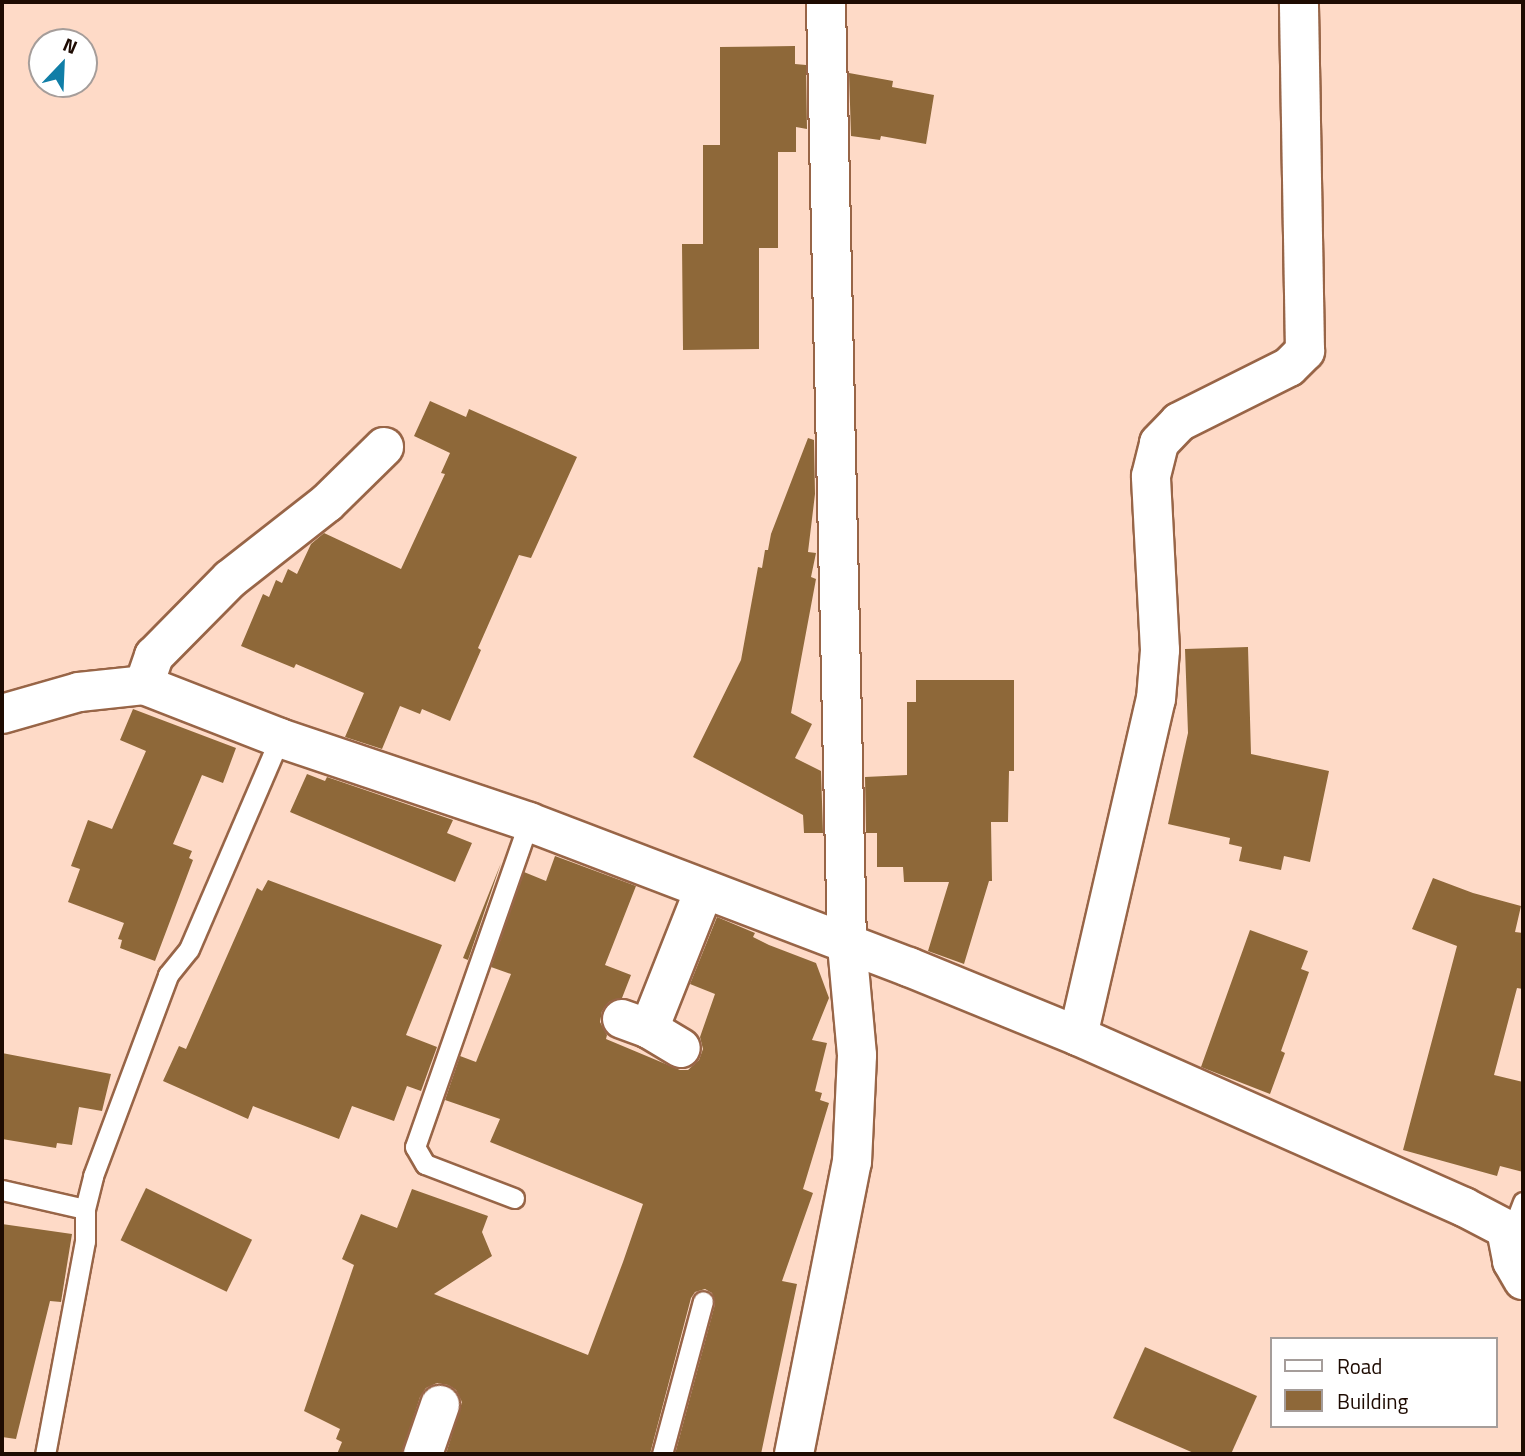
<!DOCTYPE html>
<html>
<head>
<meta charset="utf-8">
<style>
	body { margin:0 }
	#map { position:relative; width:1525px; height:1456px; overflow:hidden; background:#fedac7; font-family:"Titillium Web",sans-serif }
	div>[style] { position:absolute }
	.building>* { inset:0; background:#8e6839; transform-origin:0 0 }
	.roads { filter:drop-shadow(2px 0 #986547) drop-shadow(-2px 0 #986547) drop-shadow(0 2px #986547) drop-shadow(0 -2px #986547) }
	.service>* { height:19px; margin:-9.5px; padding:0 9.5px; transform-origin:9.5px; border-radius:9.5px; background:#fff }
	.minor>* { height:38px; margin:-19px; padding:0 19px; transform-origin:19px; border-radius:19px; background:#fff }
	span { translate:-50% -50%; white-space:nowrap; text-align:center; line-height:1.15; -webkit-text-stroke:5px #fff; paint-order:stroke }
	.frame { position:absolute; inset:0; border:4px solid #1e0b02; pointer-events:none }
	.legend { position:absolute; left:1270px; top:1337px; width:228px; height:91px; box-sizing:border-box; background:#fff; border:2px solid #a59d9a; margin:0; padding:9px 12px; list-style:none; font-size:21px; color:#1e0b02 }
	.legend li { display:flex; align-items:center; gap:14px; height:35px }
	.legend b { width:35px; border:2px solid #a59d9a }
	.north { position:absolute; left:28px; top:28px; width:70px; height:70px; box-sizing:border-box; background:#fff; border:2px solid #a59d9a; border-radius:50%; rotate:23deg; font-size:19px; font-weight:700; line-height:28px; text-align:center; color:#1e0b02 }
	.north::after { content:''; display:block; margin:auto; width:24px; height:32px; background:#107ea7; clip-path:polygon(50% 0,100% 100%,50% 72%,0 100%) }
</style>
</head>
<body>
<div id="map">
	<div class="building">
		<div style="clip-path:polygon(795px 46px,795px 64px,806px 65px,807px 129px,796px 127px,796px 152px,778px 152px,778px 248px,759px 248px,759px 349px,683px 350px,682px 244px,703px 244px,703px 145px,720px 145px,720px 47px)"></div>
		<div style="clip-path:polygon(849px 73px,893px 81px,892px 87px,934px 95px,926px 144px,881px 136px,880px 140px,851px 136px)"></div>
		<div style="clip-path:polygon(430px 401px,466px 417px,469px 409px,577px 457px,531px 558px,519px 555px,478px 648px,481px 650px,450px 721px,422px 709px,420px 714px,400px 706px,382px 749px,345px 737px,364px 693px,296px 664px,294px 668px,241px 646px,263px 594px,269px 597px,276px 580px,282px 583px,288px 569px,297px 574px,311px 544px,324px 533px,401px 569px,445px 474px,441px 473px,450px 453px,414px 436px)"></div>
		<div style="clip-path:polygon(808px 438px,814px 440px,815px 494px,808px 552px,816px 553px,811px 577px,816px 579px,791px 713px,812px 724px,795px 758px,821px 771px,823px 833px,804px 833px,803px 815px,693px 757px,741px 660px,758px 567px,762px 568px,765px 550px,768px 550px,771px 534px)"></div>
		<div style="clip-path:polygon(1248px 647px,1251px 754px,1329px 771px,1310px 862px,1284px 856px,1281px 870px,1239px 861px,1242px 847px,1229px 844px,1230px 838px,1168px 824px,1188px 733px,1185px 649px)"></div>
		<div style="clip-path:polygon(916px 680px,1014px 680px,1014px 771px,1009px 771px,1008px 822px,991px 822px,992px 881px,989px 881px,964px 964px,928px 951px,949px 882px,904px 882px,903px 867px,877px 867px,877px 833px,866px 833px,865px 777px,907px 775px,907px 702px,916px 702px)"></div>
		<div style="clip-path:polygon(133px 709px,236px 748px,223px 783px,202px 775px,173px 844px,192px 851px,189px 858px,193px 860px,155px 961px,120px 948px,122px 940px,118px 939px,124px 923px,68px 902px,80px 869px,71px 866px,88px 820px,112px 829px,146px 751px,120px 740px)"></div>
		<div style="clip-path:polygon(307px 774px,325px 781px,327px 777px,453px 820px,447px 833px,472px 843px,455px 882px,290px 812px)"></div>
		<div style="clip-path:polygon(555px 856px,636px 886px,605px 965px,631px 975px,622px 998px,609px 1002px,602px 1011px,600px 1022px,607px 1035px,606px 1039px,680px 1070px,688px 1070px,699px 1060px,703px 1049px,700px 1037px,715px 994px,690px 984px,717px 917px,755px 933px,753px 937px,769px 945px,816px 963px,829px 998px,812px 1040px,827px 1043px,815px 1091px,822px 1093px,820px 1100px,829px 1103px,803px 1189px,813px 1193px,782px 1281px,797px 1284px,761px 1454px,675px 1454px,715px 1304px,712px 1293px,705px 1289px,695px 1292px,691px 1298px,650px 1454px,446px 1454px,462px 1402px,456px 1390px,448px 1385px,437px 1383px,426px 1388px,420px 1397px,402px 1454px,337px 1454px,342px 1442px,336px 1439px,340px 1429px,304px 1411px,354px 1265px,342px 1259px,361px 1214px,397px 1228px,412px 1189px,488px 1216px,482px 1232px,492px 1256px,434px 1294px,588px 1355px,623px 1262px,643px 1204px,490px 1142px,500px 1119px,445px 1100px,460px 1056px,476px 1062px,511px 974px,491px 967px,524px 872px,546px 881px)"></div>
		<div style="clip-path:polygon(501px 863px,468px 960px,463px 958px)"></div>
		<div style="clip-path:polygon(1433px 878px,1473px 893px,1521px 906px,1515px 932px,1523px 933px,1523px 989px,1517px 988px,1494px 1075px,1523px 1082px,1523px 1172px,1500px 1166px,1497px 1176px,1403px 1150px,1457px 946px,1412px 929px)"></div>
		<div style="clip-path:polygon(268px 880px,442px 945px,406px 1035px,437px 1047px,421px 1091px,407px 1086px,394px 1121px,352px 1106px,339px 1139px,253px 1106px,248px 1119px,163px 1081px,179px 1046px,186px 1049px,257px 888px,262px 891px)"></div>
		<div style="clip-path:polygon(1250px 930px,1308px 951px,1301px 969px,1309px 972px,1281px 1051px,1285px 1053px,1270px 1094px,1201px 1067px)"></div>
		<div style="clip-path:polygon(2px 1053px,111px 1074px,102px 1111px,79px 1107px,72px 1145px,57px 1143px,56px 1148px,2px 1139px)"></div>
		<div style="left:146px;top:1188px;width:118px;height:58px;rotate:26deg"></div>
		<div style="clip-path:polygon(2px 1224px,72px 1234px,61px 1302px,50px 1301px,16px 1439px,2px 1437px)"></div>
		<div style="clip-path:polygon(1145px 1347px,1257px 1396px,1231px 1454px,1196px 1454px,1113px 1418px)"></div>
	</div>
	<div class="roads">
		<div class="service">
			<div style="left:2px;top:1190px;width:85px;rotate:12.9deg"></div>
			<div style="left:85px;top:1209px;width:32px;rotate:90deg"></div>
			<div style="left:85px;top:1241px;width:217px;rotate:100.6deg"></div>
			<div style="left:514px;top:1198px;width:95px;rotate:-159.1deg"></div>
			<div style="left:425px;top:1164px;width:20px;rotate:-120deg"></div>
			<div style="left:415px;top:1147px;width:344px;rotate:-70.7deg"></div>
			<div style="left:85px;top:1209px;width:34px;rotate:-76deg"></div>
			<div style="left:93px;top:1176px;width:215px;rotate:-69.5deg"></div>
			<div style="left:168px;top:975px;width:33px;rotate:-51deg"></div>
			<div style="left:189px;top:949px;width:230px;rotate:-66.7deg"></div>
			<div style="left:1506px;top:1229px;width:18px;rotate:-49deg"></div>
			<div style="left:1518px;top:1215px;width:14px;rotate:-69deg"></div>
			<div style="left:662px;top:1454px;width:158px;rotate:-75deg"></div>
		</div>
		<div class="minor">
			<div style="left:144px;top:685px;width:31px;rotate:-71deg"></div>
			<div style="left:154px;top:656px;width:108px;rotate:-45.4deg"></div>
			<div style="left:230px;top:579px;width:123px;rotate:-38.1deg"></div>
			<div style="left:327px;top:503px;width:80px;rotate:-44.5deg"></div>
			<div style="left:2px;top:714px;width:80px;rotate:-15.9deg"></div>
			<div style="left:79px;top:692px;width:65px;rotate:-6.1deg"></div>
			<div style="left:144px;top:685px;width:146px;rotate:21.3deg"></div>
			<div style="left:280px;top:738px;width:263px;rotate:18.6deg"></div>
			<div style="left:529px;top:822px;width:407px;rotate:20.9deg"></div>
			<div style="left:909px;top:967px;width:183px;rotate:22.2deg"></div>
			<div style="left:1078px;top:1036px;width:422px;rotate:23.9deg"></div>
			<div style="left:1464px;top:1207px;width:47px;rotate:27.6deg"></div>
			<div style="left:1506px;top:1229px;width:33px;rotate:79deg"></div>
			<div style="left:1512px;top:1261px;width:22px;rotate:60deg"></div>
			<div style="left:622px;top:1019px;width:29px;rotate:20deg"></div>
			<div style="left:649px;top:1029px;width:37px;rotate:31deg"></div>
			<div style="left:649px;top:1029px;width:149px;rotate:-68.4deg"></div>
			<div style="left:1078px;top:1036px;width:346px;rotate:-77deg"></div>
			<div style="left:1156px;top:699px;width:49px;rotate:-85.3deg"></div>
			<div style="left:1160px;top:650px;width:174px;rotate:-93deg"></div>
			<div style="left:1151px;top:476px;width:34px;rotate:-76deg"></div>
			<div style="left:1159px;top:443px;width:29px;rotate:-46deg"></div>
			<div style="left:1179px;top:422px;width:123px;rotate:-26.6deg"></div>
			<div style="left:1289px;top:367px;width:23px;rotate:-45deg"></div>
			<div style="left:1305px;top:351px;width:349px;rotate:-91deg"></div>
			<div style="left:423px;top:1454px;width:52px;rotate:-70.9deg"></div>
			<div style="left:794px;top:1454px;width:298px;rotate:-78.8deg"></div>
			<div style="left:852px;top:1162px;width:107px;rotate:-87.3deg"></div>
			<div style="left:857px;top:1055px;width:110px;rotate:-95.2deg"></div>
			<div style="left:847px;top:945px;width:943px;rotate:-91.28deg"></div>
		</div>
	</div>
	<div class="frame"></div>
	<ul class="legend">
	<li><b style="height:9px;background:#fff"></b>Road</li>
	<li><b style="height:19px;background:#8e6839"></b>Building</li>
	</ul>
	<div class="north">N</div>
</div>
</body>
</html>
